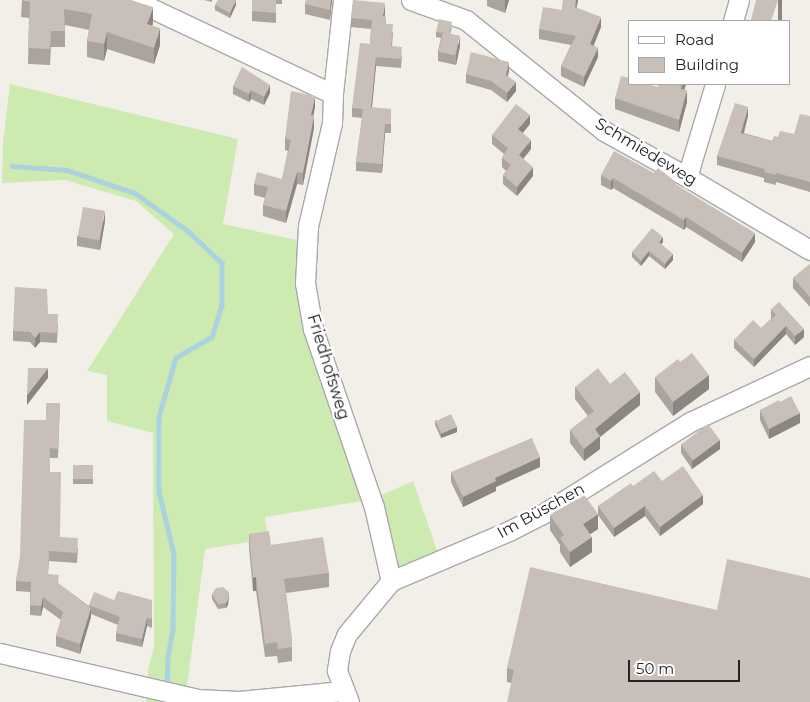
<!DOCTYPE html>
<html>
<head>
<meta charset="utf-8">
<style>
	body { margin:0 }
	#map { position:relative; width:810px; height:702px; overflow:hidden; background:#f2efe9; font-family:Montserrat,sans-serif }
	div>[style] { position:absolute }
	.grass>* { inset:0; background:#cdebb0 }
	.stream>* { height:4.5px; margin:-2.25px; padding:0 2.25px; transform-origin:2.25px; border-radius:2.25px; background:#aad3df }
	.roads { filter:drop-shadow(1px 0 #a9a9a9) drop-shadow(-1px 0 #a9a9a9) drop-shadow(0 1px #a9a9a9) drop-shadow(0 -1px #a9a9a9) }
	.minor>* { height:19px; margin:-9.5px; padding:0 9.5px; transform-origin:9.5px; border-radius:9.5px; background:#fff }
	.wall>* { inset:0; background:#aba49e; transform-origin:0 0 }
	.shaded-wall>* { inset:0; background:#8b8681; transform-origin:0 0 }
	.building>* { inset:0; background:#c7bfb8; transform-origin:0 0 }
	span { translate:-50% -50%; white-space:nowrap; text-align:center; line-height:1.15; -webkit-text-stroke:5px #fff; paint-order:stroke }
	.street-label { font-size:16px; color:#222 }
	.legend { position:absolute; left:628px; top:20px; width:162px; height:65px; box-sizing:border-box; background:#fff; border:1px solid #a7a7a7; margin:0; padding:6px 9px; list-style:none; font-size:15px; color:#222 }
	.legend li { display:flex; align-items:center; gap:10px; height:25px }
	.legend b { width:25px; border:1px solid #a7a7a7 }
	.scale { position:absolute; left:628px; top:660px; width:112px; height:22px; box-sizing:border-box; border:2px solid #222; border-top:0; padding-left:6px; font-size:15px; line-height:18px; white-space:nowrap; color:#222; -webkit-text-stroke:4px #fff; paint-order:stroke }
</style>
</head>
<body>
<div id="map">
	<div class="grass">
		<div style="clip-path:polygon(10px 84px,238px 139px,223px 224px,301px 241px,299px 261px,375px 498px,413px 481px,439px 556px,392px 577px,374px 499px,265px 517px,268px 539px,205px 549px,185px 702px,146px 702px,148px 670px,154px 647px,153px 433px,107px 421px,107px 375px,87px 371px,174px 234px,136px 201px,65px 180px,2px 183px,3px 142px)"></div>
	</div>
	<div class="stream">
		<div style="left:12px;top:166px;width:55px;rotate:4.2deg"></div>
		<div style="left:67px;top:170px;width:72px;rotate:18.7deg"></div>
		<div style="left:135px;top:193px;width:65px;rotate:35.6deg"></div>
		<div style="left:188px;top:231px;width:47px;rotate:43.3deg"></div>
		<div style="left:222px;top:263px;width:42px;rotate:90deg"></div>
		<div style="left:222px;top:305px;width:34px;rotate:107deg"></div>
		<div style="left:212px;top:337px;width:42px;rotate:149.7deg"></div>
		<div style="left:176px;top:358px;width:61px;rotate:106.1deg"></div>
		<div style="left:159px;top:417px;width:75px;rotate:90deg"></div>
		<div style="left:159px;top:492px;width:64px;rotate:76.4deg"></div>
		<div style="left:174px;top:554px;width:75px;rotate:90.8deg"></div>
		<div style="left:173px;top:629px;width:29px;rotate:100deg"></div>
		<div style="left:168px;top:658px;width:30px;rotate:92deg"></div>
	</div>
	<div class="roads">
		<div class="minor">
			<div style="left:134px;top:0;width:220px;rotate:25.3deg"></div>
			<div style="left:343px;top:0;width:95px;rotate:96.1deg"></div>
			<div style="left:333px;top:94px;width:29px;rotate:92deg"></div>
			<div style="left:332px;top:123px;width:106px;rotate:103.1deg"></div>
			<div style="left:308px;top:226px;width:57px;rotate:93deg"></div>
			<div style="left:305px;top:283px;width:47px;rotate:80.1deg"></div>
			<div style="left:313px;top:329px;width:188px;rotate:71.1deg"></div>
			<div style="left:374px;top:507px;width:76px;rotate:77.1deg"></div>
			<div style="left:411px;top:0;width:59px;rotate:20deg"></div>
			<div style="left:466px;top:20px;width:177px;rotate:38.8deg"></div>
			<div style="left:604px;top:131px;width:95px;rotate:29deg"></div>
			<div style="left:687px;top:177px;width:143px;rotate:30.7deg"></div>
			<div style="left:733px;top:21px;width:22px;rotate:-74deg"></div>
			<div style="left:687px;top:177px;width:97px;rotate:-73.2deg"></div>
			<div style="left:0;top:653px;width:202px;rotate:13.1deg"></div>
			<div style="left:197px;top:699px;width:42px;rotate:2.7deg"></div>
			<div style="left:239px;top:701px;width:104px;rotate:-5.5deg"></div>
			<div style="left:349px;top:702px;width:34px;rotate:-111deg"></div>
			<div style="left:337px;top:670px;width:19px;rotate:-81deg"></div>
			<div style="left:340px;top:651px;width:18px;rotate:-68deg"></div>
			<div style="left:347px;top:634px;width:69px;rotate:-50.3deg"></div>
			<div style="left:391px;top:581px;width:128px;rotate:-23deg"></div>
			<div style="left:509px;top:531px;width:36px;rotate:-27deg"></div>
			<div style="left:541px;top:515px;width:176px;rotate:-32deg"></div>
			<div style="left:690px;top:422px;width:132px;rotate:-25deg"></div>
		</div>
	</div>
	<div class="wall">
		<div style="clip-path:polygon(22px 0,153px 23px,152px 26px,160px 45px,154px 64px,107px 49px,104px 61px,87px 57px,87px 41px,89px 30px,65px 25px,65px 47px,51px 47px,50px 65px,28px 64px,29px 18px,21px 17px)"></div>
		<div style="clip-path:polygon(204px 0,212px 0,212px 2px)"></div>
		<div style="clip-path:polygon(252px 0,282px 0,282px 4px,276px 4px,276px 23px,252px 21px)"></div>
		<div style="clip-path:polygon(306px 0,332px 0,330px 20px,305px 14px,305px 4px)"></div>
		<div style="clip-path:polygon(487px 0,509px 0,505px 13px,487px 6px)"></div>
		<div style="clip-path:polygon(563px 0,578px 0,576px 7px,601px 27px,594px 45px,598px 57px,584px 87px,561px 76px,561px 66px,571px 45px,539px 39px,539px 29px,562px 10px)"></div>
		<div style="clip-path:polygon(215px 5px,236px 5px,230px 18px,215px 10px)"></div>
		<div style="clip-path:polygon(385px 12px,385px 17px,386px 24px,393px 33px,392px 46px,402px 56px,401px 68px,376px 66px,372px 107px,391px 118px,391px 133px,385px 133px,382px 173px,356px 171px,356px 162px,362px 118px,352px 117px,352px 108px,370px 44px,371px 29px,351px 27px,351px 18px)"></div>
		<div style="clip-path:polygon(452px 27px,450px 34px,460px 46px,456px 65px,438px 61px,438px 51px,441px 38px,436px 37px,436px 32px)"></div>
		<div style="clip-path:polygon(509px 70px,508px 76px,516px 91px,507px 102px,491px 90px,466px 83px,466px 74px)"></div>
		<div style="clip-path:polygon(659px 84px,686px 84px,684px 90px,687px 102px,679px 132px,615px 109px,615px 98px,658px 87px)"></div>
		<div style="clip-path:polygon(233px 86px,270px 93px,264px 105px,251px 99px,249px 102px,233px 94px)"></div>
		<div style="clip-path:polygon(315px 107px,313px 116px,314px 128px,303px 185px,297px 184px,286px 223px,263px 216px,263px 205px,265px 198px,254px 195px,254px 184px,282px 179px,288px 151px,285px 150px,285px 138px)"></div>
		<div style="clip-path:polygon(748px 116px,744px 133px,772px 141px,778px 137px,794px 134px,810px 116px,810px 192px,776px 182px,776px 185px,764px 182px,764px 178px,717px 165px,717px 156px)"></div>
		<div style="clip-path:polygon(530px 124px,523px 133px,531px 149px,523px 159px,533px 176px,517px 196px,503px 184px,503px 175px,506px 171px,502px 167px,502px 158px,504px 154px,492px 144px,492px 135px)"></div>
		<div style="clip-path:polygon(601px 175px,676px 185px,755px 242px,742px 262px,686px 227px,684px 230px,613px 188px,611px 190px,601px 185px)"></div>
		<div style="clip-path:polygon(105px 221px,100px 250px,77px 246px,77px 236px)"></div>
		<div style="clip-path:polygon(663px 242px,661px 244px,673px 260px,665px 269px,649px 256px,641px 266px,632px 257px,632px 252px)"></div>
		<div style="clip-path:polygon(810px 264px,810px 307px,793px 288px,793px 278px)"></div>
		<div style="clip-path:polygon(771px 309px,804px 337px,795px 345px,786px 334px,754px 367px,734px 348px,734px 340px,761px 328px,772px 318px,771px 318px)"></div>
		<div style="clip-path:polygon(48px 314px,58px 324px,57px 343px,40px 342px,35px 348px,30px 342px,13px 341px,13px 331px)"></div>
		<div style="clip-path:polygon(655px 377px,709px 389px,673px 416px,655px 392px)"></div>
		<div style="clip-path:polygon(610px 384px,640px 405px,600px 437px,600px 449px,584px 461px,570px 443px,570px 430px,588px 416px,575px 399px,575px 387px)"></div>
		<div style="clip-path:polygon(780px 402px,800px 423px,769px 439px,760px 420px,760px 410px)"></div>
		<div style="clip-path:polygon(60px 403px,58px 458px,50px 458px,50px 472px,60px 537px,78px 548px,77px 563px,49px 561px,48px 574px,59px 584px,89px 606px,89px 605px,114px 600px,152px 600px,152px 628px,147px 626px,142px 647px,116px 641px,116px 633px,118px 625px,91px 614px,91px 617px,80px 654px,56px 646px,56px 636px,61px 620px,43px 607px,41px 616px,30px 615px,30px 592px,16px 591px,16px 581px,46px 420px)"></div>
		<div style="clip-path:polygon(435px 420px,457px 432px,441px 438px,435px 425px)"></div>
		<div style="clip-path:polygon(681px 444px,720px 449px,692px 469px,681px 453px)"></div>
		<div style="left:73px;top:465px;width:20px;height:19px"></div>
		<div style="clip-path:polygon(540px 467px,496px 487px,496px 491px,463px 507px,451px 482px,451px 472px)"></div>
		<div style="clip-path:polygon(662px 481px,703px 504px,660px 536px,645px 516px,614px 537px,598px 515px,598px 506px,633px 486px)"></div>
		<div style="clip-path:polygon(550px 515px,598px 529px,590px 534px,592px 552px,570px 567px,560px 552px,560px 545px,550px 530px)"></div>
		<div style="clip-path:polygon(249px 534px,329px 573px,329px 587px,286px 593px,292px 640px,292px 661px,278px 663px,277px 656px,265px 657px,256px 591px,253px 591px,249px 548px)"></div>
		<div style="clip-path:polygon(212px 594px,229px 597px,228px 605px,226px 608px,218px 609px,212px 599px)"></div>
		<div style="clip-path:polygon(717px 610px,511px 683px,507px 682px,507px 668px)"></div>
	</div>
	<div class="shaded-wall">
		<div style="clip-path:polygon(236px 0,236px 5px,230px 18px,230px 13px)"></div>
		<div style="clip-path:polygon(331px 0,332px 0,330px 20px,330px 10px)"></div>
		<div style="clip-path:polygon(505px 0,509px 0,505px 13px)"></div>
		<div style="clip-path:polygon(576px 0,578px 0,575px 17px,575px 7px)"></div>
		<div style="left:778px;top:0;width:4px;height:22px"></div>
		<div style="clip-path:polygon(385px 3px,385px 12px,383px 25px,383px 16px)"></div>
		<div style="clip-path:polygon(153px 7px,153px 23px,147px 41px,147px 24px)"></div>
		<div style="clip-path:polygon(601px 17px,601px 27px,590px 54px,590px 44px)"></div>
		<div style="clip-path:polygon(160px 28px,160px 45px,154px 64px,154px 48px)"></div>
		<div style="clip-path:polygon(107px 32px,107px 49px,104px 61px,104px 44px)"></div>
		<div style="clip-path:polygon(460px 36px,460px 46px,456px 65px,456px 56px)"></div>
		<div style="clip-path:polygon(598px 48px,598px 57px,584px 87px,584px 77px)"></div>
		<div style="clip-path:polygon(376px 57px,376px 66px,371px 116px,371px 107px)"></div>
		<div style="clip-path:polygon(509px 62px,509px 70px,506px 84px,506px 75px)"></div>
		<div style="clip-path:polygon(516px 82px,516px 91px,507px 102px,507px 93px)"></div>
		<div style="clip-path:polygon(682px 84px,686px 84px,681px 101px,681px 89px)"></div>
		<div style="clip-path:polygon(270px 85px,270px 93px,264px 105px,264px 97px)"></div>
		<div style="clip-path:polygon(251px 90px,251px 99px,249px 102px,249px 94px)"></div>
		<div style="clip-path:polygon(687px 90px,687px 102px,679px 132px,679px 120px)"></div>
		<div style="clip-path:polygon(315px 96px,315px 107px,311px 127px,311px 115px)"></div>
		<div style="clip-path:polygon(748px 107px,748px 116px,741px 142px,741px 133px)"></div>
		<div style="clip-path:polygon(530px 115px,530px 124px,518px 138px,518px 129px)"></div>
		<div style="clip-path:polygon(314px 116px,314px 128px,303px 185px,303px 173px)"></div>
		<div style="clip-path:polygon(385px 124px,385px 133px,382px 173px,382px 164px)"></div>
		<div style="clip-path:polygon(531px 140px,531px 149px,519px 164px,519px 155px)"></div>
		<div style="clip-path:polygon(533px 167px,533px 176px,517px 196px,517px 187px)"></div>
		<div style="clip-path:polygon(297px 172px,297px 184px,286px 223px,286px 211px)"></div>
		<div style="clip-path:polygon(613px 178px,613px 188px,611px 190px,611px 181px)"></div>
		<div style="clip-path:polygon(105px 211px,105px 221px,100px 250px,100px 240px)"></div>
		<div style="clip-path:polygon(686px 217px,686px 227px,684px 230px,684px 220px)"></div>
		<div style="clip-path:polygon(755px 233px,755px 242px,742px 262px,742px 253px)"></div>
		<div style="clip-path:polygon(663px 237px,663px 242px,659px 247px,659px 242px)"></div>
		<div style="clip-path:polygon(649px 251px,649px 256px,641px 266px,641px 261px)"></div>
		<div style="clip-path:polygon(673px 254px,673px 260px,665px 269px,665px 264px)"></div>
		<div style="clip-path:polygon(786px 326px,786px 334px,754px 367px,754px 359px)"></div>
		<div style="clip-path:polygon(804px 329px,804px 337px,795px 345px,795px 336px)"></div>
		<div style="clip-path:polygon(40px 332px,40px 342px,35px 348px,35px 338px)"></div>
		<div style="clip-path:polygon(48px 368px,48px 378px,27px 405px,27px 395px)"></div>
		<div style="clip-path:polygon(709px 375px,709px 389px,673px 416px,673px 402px)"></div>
		<div style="clip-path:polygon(640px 392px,640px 405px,600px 437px,600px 449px,584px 461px,584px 449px,595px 429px)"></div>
		<div style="clip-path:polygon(800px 413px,800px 423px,769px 439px,769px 429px)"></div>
		<div style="clip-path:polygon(457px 427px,457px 432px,441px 438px,441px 433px)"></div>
		<div style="clip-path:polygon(720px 440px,720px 449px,692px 469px,692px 460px)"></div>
		<div style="clip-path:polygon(540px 457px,540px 467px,496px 487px,496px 491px,463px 507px,463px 497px,495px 478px)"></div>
		<div style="clip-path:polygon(703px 495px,703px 504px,660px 536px,660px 527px)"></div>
		<div style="clip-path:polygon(645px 506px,645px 516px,614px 537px,614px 528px)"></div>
		<div style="clip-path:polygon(598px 514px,598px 529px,583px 539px,583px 524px)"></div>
		<div style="clip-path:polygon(592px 537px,592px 552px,570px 567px,570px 552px)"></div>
		<div style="left:256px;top:577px;width:14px;height:3px;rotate:90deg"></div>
		<div style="clip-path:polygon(229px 592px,228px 605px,226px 608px,226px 603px)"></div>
		<div style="clip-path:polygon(43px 597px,43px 607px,41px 616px,41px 606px)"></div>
		<div style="clip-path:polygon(91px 608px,91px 617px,80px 654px,80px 644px)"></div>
		<div style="clip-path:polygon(147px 618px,147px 626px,142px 647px,142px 639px)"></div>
	</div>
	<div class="building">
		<div style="clip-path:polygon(22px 0,131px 0,153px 7px,147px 24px,160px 28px,154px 48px,107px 32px,104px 44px,87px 41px,92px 14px,64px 9px,65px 31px,51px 31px,50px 49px,28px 48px,30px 2px)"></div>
		<div style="clip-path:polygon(218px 0,236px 0,230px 13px,215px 5px)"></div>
		<div style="clip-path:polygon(252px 0,276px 0,276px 13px,252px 11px)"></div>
		<div style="clip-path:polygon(306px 0,331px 0,330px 10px,305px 4px)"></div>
		<div style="clip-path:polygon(353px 0,385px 3px,383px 16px,386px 17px,385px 24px,393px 24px,391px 46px,402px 47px,401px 59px,376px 57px,371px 107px,391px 109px,391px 124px,385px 124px,382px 164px,356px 162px,363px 109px,352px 108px,360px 43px,370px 44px,372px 20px,351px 18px)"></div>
		<div style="clip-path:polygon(563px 0,576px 0,575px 7px,601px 17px,590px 44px,598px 48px,584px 77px,561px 66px,576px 36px,539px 29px,543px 7px,562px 10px)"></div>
		<div style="clip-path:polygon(756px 0,778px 0,771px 21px,755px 21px,751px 20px)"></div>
		<div style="clip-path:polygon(439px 19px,452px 22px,449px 34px,443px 32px,443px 33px,436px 32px)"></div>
		<div style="left:443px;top:32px;width:17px;height:20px;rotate:13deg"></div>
		<div style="clip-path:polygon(471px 52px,509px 62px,506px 75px,516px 82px,507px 93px,491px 81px,466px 74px)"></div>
		<div style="clip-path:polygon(242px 67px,270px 85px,264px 97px,251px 90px,249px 94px,233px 86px)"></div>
		<div style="clip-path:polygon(621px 76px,629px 78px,629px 84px,647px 84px,658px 87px,659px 84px,682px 84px,681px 89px,687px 90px,679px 120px,615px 98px)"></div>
		<div style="clip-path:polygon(291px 91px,315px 96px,311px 115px,314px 116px,303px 173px,297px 172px,286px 211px,263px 205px,268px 187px,254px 184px,257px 172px,282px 179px,291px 140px,285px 138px)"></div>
		<div style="clip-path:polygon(735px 103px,748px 107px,741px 133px,772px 141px,774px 136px,778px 137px,780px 131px,794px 134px,800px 114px,810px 116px,810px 182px,776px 173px,776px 175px,764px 172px,765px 169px,717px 156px)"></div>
		<div style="clip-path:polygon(516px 104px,530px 115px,518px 129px,531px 140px,519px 155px,533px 167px,517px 187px,503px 175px,511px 165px,502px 158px,508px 148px,492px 135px)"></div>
		<div style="clip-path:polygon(614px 151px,654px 173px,658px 168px,676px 182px,675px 184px,755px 233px,742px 253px,686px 217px,684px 220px,613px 178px,611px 181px,601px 175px)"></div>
		<div style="left:83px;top:207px;width:22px;height:30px;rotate:10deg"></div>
		<div style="clip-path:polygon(652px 228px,663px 237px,659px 242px,673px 254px,665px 264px,649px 251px,641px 261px,632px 252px)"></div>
		<div style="clip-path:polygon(810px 264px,810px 297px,793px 278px)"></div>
		<div style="clip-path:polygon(15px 287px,47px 289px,48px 314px,58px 314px,57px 333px,40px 332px,35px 338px,30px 332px,13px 331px)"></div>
		<div style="clip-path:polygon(779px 302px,804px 329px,795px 336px,786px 326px,754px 359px,734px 340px,753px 320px,761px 328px,776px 315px,771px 309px)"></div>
		<div style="clip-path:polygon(692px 353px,709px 375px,673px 402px,655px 377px,678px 359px,680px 362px)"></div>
		<div style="clip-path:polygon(28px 368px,48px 368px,27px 395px)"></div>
		<div style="clip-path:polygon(598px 368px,610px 384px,625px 372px,640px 392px,595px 429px,600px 436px,584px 449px,570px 430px,594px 411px,575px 387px)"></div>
		<div style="clip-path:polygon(791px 396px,800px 413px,769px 429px,760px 410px,779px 400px,780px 402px)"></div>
		<div style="clip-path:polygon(46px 403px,60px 403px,58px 449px,50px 448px,50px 472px,61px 472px,60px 537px,78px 538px,77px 553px,49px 551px,48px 574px,59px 575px,58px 583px,91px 608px,80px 644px,56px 636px,63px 612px,43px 597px,41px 606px,30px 605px,31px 582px,16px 581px,20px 555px,24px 420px,46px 420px)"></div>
		<div style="left:451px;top:414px;width:14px;height:17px;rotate:65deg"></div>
		<div style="left:708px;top:424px;width:20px;height:34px;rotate:53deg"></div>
		<div style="clip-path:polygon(532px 438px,540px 457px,495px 478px,496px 481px,463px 497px,451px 472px)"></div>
		<div style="left:73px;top:465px;width:20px;height:14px"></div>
		<div style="clip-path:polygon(683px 466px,703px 495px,660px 527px,645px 506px,614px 528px,598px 506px,631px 483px,633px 486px,654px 471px,662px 481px)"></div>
		<div style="clip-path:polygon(582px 492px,598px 514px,583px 524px,592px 537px,570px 552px,560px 538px,564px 535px,550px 515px)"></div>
		<div style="clip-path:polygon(269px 531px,271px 545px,323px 537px,329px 573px,284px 579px,292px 640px,292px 647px,278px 649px,277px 642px,265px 644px,256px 577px,253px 578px,249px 534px)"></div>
		<div style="clip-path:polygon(727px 559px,810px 578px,810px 702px,507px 702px,514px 670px,507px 668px,530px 567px,717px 610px)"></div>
		<div style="clip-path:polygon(223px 587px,229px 592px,228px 600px,226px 603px,218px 604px,212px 594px,216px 588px)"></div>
		<div style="clip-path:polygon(118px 591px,152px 600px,152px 619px,147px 618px,142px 639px,116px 633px,120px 617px,89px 605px,94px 592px,114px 600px)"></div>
	</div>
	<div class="street-label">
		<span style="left:646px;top:152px;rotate:31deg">Schmiedeweg</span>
		<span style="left:328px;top:367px;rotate:73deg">Friedhofsweg</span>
		<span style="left:541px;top:511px;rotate:-29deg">Im Büschen</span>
	</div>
	<ul class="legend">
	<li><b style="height:6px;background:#fff"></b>Road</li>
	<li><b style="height:14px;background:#c7bfb8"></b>Building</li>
	</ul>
	<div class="scale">50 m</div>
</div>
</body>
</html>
